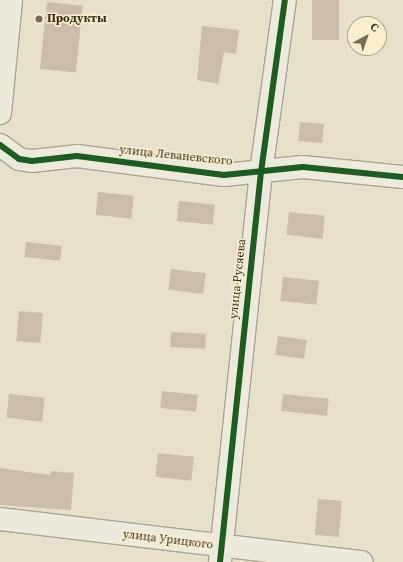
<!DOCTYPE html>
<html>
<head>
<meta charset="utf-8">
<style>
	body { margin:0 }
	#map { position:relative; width:403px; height:562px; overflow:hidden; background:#e6e0ca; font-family:"Source Serif 4",serif }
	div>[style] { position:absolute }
	.building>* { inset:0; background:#cabdaa; transform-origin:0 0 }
	.roads { filter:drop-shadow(1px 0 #aba494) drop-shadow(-1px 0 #aba494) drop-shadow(0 1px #aba494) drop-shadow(0 -1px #aba494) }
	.minor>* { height:22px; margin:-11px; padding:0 11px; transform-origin:11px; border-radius:11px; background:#ede9dd }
	.cycleway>* { height:6px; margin:-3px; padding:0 3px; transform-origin:3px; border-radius:3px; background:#1b5e20 }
	.dots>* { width:11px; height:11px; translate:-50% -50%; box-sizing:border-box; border:2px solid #f9efcf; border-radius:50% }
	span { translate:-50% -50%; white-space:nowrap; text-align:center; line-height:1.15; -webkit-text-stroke:3px #f9efcf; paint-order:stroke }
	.poi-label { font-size:12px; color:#3a2c1b; font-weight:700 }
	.left { translate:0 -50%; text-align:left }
	.street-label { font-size:12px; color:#3a2c1b }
	.north { position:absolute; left:347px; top:16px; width:40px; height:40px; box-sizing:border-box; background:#f9efcf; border:1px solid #ada187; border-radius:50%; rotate:40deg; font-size:11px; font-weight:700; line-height:16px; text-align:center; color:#3a2c1b }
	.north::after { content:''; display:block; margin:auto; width:14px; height:18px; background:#766b58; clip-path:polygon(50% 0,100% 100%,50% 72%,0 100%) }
</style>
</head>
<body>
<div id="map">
	<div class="building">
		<div style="left:312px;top:0;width:27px;height:40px"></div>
		<div style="left:47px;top:2px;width:36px;height:67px;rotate:6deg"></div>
		<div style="clip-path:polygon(202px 26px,239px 30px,236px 54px,224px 52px,218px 84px,197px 80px)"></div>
		<div style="left:300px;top:122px;width:24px;height:19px;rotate:5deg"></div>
		<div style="left:98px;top:192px;width:36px;height:23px;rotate:6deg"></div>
		<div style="left:179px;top:201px;width:36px;height:20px;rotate:6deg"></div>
		<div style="left:289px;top:212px;width:36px;height:23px;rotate:6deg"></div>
		<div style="left:26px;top:242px;width:36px;height:15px;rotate:6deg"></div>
		<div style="left:171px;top:269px;width:35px;height:21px;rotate:7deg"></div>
		<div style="left:283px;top:277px;width:36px;height:24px;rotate:6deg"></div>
		<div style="left:19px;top:311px;width:24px;height:30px;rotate:5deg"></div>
		<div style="left:171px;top:332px;width:35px;height:15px;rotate:3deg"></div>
		<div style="left:278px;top:336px;width:29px;height:19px;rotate:8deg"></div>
		<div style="left:162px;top:391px;width:36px;height:17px;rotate:6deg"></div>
		<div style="left:9px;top:394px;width:36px;height:24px;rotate:6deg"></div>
		<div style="left:283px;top:394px;width:46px;height:17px;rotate:6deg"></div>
		<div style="left:158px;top:453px;width:36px;height:24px;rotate:6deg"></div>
		<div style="clip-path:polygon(0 468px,50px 475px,51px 471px,74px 473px,71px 510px,0 505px)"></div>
		<div style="left:318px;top:499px;width:24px;height:36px;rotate:5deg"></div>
	</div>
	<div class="roads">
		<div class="minor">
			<div style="left:0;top:113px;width:114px;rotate:-84.4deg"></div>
			<div style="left:0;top:145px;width:24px;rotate:36deg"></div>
			<div style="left:19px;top:159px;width:13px;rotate:9deg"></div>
			<div style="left:32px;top:161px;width:45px;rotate:-6.3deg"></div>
			<div style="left:77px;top:156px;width:148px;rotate:7.4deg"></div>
			<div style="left:224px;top:175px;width:79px;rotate:-5.8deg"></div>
			<div style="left:303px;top:167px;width:100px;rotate:5.7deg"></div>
			<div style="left:0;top:519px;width:364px;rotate:6.8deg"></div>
			<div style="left:220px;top:562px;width:392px;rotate:-84deg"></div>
			<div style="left:261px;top:172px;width:174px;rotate:-82.1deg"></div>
		</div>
	</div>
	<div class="cycleway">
		<div style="left:0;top:145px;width:24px;rotate:36deg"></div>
		<div style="left:19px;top:159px;width:13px;rotate:9deg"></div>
		<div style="left:32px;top:161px;width:45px;rotate:-6.3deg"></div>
		<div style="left:77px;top:156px;width:148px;rotate:7.4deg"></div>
		<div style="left:224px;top:175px;width:79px;rotate:-5.8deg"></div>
		<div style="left:303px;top:167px;width:100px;rotate:5.7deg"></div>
		<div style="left:220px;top:562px;width:392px;rotate:-84deg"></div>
		<div style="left:261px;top:172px;width:174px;rotate:-82.1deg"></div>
	</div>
	<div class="dots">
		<div style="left:39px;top:19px;background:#766b58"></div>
	</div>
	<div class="poi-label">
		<span class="left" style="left:47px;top:19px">Продукты</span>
	</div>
	<div class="street-label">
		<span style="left:176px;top:156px;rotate:6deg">улица Леваневского</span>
		<span style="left:238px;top:279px;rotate:-84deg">улица Русяева</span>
		<span style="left:168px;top:540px;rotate:7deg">улица Урицкого</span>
	</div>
	<div class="north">С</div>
</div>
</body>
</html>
